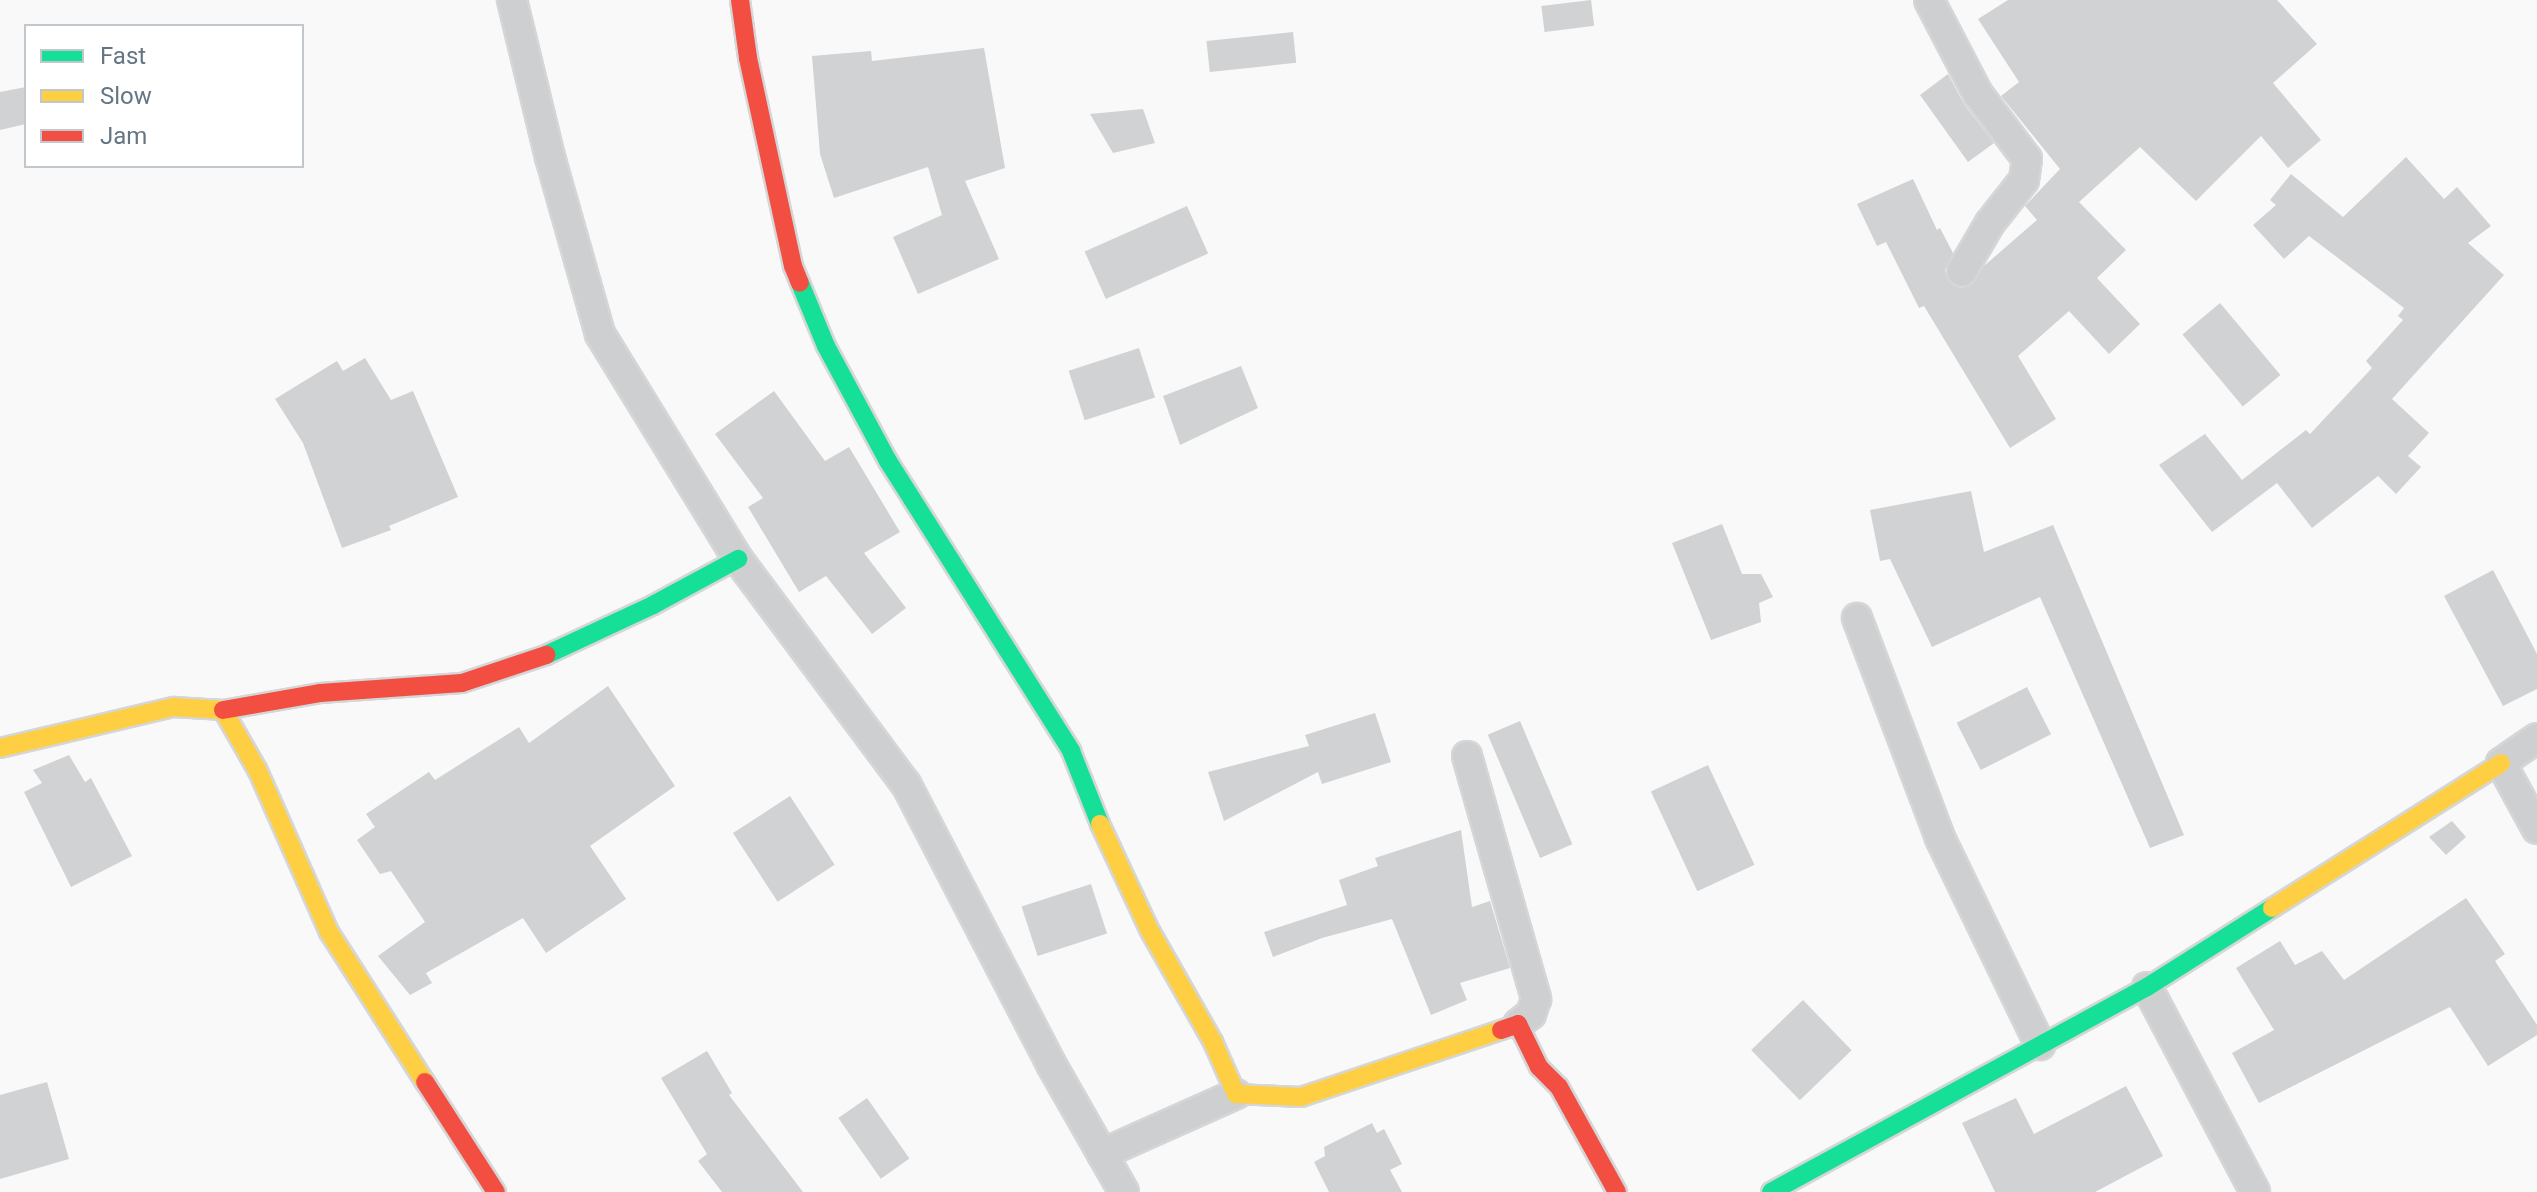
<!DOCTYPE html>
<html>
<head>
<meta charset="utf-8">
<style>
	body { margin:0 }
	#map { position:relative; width:2537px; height:1192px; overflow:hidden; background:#f9f9f9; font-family:Roboto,sans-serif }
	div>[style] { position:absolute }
	.building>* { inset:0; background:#d0d2d3; transform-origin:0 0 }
	.roads { filter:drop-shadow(2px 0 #d5d6d7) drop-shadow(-2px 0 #d5d6d7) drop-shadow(0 2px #d5d6d7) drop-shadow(0 -2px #d5d6d7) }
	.street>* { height:28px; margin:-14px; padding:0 14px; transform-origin:14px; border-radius:14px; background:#cecfd0 }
	.fast>* { height:18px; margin:-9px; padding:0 9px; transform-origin:9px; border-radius:9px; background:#16e098 }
	.slow>* { height:18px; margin:-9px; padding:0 9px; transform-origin:9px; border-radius:9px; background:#ffcf43 }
	.jam>* { height:18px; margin:-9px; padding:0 9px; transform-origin:9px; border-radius:9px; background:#f24e42 }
	span { translate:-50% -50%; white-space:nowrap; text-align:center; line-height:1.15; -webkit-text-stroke:8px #fff; paint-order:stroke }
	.legend { position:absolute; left:24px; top:24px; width:280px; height:144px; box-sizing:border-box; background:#fff; border:2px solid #c1c8cd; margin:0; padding:10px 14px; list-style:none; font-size:24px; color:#657683 }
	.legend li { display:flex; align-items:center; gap:16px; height:40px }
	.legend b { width:40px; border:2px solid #c1c8cd }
</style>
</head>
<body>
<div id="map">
	<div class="building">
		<div style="left:1591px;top:0;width:26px;height:50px;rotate:83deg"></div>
		<div style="clip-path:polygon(2008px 0,2277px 0,2317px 44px,2273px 83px,2321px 140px,2288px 168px,2261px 136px,2196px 201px,2140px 147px,2079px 202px,2126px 250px,2097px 278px,2140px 324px,2109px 354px,2069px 311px,2018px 356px,2056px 419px,2010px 448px,1924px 306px,1919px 308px,1886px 242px,1877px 246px,1857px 204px,1913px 179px,1937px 230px,1940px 228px,1953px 253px,1945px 270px,1947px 279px,1961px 288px,1971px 285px,1984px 266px,2037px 220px,2025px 206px,2060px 169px,2001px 96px,2019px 82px,1978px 19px)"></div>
		<div style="left:1293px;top:32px;width:31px;height:87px;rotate:84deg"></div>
		<div style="clip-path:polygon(984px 48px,1005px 168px,965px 181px,999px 259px,918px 294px,893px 237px,942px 215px,928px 167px,834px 198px,820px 154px,812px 56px,871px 51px,872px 61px)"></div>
		<div style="clip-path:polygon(1948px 74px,1964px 104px,1994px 143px,1968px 162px,1920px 95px)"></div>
		<div style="clip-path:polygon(26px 87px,26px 124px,0 130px,0 92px)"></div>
		<div style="clip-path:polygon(1143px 109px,1155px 143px,1113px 153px,1090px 114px)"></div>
		<div style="clip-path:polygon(2406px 157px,2444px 199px,2457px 187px,2491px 226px,2468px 243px,2504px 275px,2392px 399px,2429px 433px,2408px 456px,2421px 467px,2396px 494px,2378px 476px,2312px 528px,2277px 483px,2212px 532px,2159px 465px,2205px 434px,2242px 480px,2306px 430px,2310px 434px,2372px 368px,2366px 361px,2403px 320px,2398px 316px,2404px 308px,2309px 236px,2284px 259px,2253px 225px,2276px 205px,2270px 200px,2291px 174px,2343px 217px)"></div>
		<div style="left:1187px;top:206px;width:52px;height:112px;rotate:66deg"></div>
		<div style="left:2220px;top:303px;width:94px;height:49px;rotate:50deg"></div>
		<div style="left:1139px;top:348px;width:52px;height:74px;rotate:72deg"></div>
		<div style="clip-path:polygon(365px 358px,391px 400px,413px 391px,458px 497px,389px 526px,391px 530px,342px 548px,303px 443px,275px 399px,337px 361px,343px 371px)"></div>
		<div style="clip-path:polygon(1241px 366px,1258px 408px,1180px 445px,1163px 396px)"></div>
		<div style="clip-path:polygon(774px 391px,825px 461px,849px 447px,900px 532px,864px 553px,906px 608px,872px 634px,826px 576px,799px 592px,748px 507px,763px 498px,715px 434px)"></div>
		<div style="clip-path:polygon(1971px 491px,1984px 552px,2053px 525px,2184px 835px,2150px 848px,2040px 597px,1932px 647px,1890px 559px,1880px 561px,1870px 510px)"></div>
		<div style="clip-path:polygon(1722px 524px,1742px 574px,1761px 574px,1773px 597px,1759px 603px,1761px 622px,1711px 640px,1672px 543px)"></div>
		<div style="clip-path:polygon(2493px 570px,2537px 654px,2537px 689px,2503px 706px,2444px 596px)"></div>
		<div style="clip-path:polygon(608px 686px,675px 786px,590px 846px,626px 899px,546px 953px,523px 918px,426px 973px,432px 983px,410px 995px,378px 956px,425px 922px,391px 871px,380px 874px,357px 840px,375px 827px,366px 814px,429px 772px,435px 780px,519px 727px,529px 743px)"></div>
		<div style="left:2027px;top:687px;width:53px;height:79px;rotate:63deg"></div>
		<div style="clip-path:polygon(1375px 713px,1391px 762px,1322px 784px,1318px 772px,1224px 821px,1208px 772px,1309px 746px,1305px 735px)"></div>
		<div style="left:1520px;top:721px;width:134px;height:35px;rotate:67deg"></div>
		<div style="clip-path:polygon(69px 755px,85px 782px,91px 778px,132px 856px,71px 887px,24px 792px,42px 783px,33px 770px)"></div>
		<div style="left:1708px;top:765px;width:110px;height:63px;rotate:65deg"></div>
		<div style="left:790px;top:796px;width:82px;height:68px;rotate:57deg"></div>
		<div style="clip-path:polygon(2452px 821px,2466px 837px,2446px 855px,2429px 837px)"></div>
		<div style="clip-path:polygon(1461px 830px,1472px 907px,1490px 901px,1510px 968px,1460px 983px,1467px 1000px,1431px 1015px,1392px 919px,1322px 938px,1273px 957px,1264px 932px,1347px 905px,1339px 880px,1378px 866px,1375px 858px)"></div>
		<div style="left:1091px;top:884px;width:52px;height:73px;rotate:72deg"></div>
		<div style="clip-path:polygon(2466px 898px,2505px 954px,2495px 961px,2537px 1025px,2537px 1035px,2488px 1066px,2450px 1007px,2259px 1103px,2232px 1053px,2274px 1030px,2236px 968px,2280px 941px,2295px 965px,2322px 951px,2344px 980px)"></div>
		<div style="left:1803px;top:1000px;width:70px;height:72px;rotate:46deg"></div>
		<div style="clip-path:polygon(707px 1051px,732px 1093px,729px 1095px,803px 1192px,722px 1192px,698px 1161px,707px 1154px,661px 1078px)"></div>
		<div style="clip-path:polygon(47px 1082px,69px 1159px,0 1179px,0 1095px)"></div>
		<div style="clip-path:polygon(2126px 1086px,2163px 1156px,2095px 1192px,1995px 1192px,1962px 1123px,2016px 1098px,2034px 1134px)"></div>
		<div style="left:867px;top:1098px;width:74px;height:35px;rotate:55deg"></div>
		<div style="clip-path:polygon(1372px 1123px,1377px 1133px,1384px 1129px,1402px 1164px,1390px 1170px,1402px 1192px,1329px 1192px,1314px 1162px,1325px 1156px,1324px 1147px)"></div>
	</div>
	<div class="roads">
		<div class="street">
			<div style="left:512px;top:0;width:162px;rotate:76.4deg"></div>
			<div style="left:550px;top:157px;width:184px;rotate:74.2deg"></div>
			<div style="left:600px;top:334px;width:264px;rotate:58.5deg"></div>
			<div style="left:738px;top:559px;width:281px;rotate:53.3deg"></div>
			<div style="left:906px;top:784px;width:315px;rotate:62.6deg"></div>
			<div style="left:1051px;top:1064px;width:147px;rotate:60.3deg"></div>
			<div style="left:1929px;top:0;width:106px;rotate:62.5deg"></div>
			<div style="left:1978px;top:94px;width:81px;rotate:53deg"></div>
			<div style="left:2027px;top:159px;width:21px;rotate:98deg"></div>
			<div style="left:2024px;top:180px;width:55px;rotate:128.3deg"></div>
			<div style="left:1990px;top:223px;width:56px;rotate:120.3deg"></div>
			<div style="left:1857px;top:618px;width:235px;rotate:69.3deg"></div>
			<div style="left:1940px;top:838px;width:230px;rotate:64.2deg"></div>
			<div style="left:2537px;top:738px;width:44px;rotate:145.2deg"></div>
			<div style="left:2501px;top:763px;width:75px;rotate:61.4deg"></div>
			<div style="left:1467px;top:756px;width:253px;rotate:74.1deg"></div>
			<div style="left:1536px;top:999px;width:16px;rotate:108deg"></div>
			<div style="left:1531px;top:1014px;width:16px;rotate:142deg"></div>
			<div style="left:2147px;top:987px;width:232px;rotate:62.2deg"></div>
			<div style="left:1102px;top:1154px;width:147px;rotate:-24.1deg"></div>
		</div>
		<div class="fast">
			<div style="left:800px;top:283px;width:68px;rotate:67.6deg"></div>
			<div style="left:826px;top:346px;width:131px;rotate:61.7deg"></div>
			<div style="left:888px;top:461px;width:343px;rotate:57.7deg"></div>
			<div style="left:1071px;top:751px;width:79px;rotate:68.3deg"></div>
			<div style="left:546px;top:655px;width:118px;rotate:-25deg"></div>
			<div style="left:653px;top:605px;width:97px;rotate:-28.4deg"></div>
			<div style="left:1771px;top:1192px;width:428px;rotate:-28.6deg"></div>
			<div style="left:2147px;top:987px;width:148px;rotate:-32.3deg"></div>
		</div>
		<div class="slow">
			<div style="left:0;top:748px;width:179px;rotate:-13.3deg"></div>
			<div style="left:174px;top:707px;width:49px;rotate:3.5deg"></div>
			<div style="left:223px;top:710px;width:70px;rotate:60.2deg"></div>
			<div style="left:258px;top:771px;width:176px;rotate:66.2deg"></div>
			<div style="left:329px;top:932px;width:178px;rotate:57.4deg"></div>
			<div style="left:1100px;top:824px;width:118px;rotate:65deg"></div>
			<div style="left:1150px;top:931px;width:128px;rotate:60.4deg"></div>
			<div style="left:1213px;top:1042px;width:57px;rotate:66.1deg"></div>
			<div style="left:1236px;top:1094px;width:65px;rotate:2.6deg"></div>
			<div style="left:1301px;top:1097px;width:211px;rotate:-18.5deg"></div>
			<div style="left:2272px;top:908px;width:271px;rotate:-32.3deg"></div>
		</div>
		<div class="jam">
			<div style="left:740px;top:0;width:59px;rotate:82.1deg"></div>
			<div style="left:748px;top:58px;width:213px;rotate:77.8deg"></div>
			<div style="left:793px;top:266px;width:18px;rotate:68deg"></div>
			<div style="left:223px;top:710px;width:98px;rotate:-9.9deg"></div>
			<div style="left:320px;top:693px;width:142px;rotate:-4deg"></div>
			<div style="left:462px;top:683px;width:89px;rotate:-18.4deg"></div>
			<div style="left:1501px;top:1030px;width:18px;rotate:-19deg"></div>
			<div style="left:1518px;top:1024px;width:48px;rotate:64deg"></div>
			<div style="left:1539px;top:1067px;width:28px;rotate:45deg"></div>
			<div style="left:1559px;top:1087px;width:120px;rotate:61.1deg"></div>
			<div style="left:425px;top:1082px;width:131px;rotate:57.2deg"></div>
		</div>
	</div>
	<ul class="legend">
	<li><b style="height:10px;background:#16e098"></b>Fast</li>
	<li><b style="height:10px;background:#ffcf43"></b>Slow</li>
	<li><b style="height:10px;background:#f24e42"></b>Jam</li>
	</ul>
</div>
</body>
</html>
